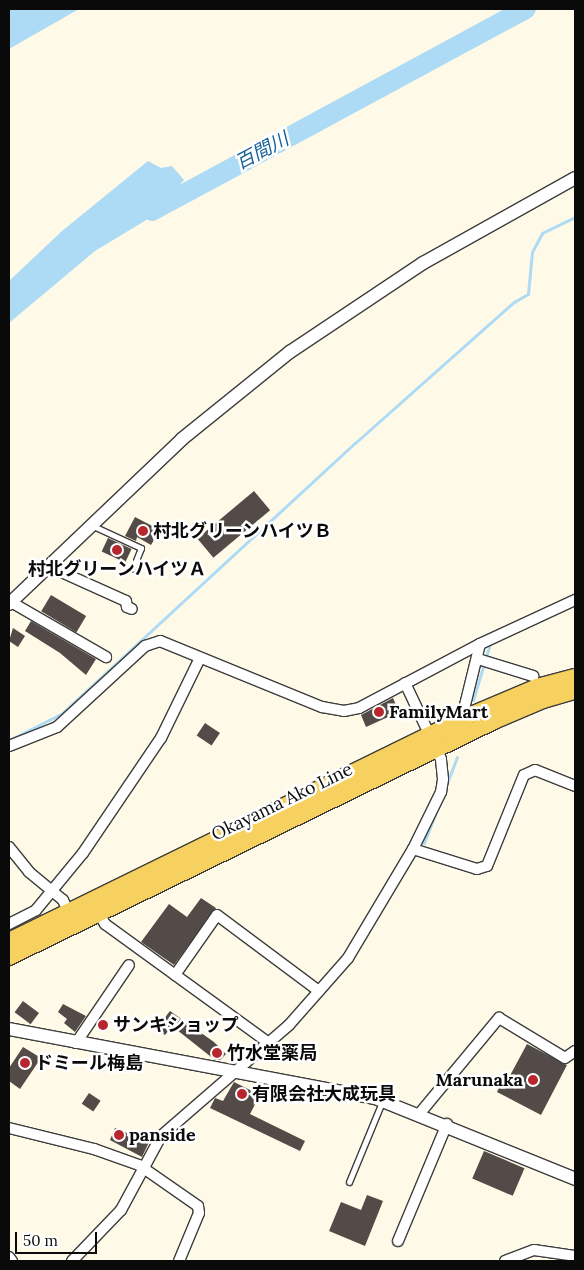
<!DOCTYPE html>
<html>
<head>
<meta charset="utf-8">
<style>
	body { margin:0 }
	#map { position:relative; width:584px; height:1270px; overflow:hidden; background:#fffae7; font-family:Lora,"Noto Sans JP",serif }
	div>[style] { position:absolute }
	.water>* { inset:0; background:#addbf5 }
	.stream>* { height:3px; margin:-1.5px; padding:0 1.5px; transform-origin:1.5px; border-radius:1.5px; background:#addbf5 }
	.river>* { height:20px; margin:-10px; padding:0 10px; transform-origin:10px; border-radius:10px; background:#addbf5 }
	.building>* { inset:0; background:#524b47; transform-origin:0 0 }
	.roads { filter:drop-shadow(1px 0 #3d3d3d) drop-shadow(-1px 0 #3d3d3d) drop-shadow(0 1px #3d3d3d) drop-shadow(0 -1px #3d3d3d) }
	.service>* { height:5px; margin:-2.5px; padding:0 2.5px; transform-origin:2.5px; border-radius:2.5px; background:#fff }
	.minor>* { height:10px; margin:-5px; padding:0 5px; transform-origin:5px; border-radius:5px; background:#fff }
	.tertiary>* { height:12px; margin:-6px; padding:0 6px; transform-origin:6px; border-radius:6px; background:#fff }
	.primary>* { height:16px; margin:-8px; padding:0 8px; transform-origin:8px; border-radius:8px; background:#f7d15f }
	.dots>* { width:14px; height:14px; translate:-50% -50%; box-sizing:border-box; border:2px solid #fff; border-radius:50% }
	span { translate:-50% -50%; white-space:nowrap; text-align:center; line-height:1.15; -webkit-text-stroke:5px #fff; paint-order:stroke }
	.poi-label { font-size:18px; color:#0a0a0a; font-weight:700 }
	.left { translate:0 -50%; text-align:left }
	.right { translate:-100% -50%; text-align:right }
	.street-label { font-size:18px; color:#0a0a0a }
	.water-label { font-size:19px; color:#166199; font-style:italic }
	.frame { position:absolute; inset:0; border:10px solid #0a0a0a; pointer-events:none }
	.scale { position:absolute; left:15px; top:1232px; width:82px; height:22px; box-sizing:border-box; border:2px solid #0a0a0a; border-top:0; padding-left:6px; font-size:15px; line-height:18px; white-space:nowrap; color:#0a0a0a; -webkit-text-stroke:4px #fff; paint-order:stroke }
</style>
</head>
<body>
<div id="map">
	<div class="water">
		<div style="clip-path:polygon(9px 9px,79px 9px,9px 49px)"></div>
		<div style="clip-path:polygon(148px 161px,161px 168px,172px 166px,184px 180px,174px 191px,176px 202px,95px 251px,9px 323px,9px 281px,62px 231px)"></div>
	</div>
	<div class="stream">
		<div style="left:473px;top:700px;width:55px;rotate:-73.2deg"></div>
		<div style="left:489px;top:647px;width:12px;rotate:-104deg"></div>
		<div style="left:486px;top:635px;width:21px;rotate:-23deg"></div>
		<div style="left:9px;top:740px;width:58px;rotate:-26.6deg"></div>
		<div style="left:61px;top:714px;width:400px;rotate:-42.7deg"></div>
		<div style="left:355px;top:443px;width:213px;rotate:-41.6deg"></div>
		<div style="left:514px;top:302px;width:16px;rotate:-30deg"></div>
		<div style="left:528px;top:294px;width:42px;rotate:-84.6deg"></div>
		<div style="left:532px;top:252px;width:21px;rotate:-62deg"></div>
		<div style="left:542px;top:233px;width:37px;rotate:-26deg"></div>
		<div style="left:424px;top:843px;width:92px;rotate:-69deg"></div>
	</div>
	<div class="river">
		<div style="left:152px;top:211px;width:425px;rotate:-28.4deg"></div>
	</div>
	<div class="building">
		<div style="left:254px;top:491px;width:25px;height:74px;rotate:50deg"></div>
		<div style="clip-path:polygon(135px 517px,160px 530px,151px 545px,137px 537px,136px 541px,125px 536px)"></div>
		<div style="left:108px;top:538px;width:26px;height:15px;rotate:25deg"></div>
		<div style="left:51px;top:595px;width:41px;height:19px;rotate:31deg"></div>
		<div style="clip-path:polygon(31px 621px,96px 659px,86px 675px,60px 653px,25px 631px)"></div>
		<div style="clip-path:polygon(13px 628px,25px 636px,18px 647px,9px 641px)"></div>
		<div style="clip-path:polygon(393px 698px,399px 712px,366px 727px,361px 715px)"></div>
		<div style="left:205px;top:723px;width:18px;height:15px;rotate:34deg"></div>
		<div style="clip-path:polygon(201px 898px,216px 908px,174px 965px,141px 942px,169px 904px,187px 917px)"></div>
		<div style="left:23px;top:1001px;width:20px;height:14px;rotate:37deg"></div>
		<div style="clip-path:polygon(63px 1004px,86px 1016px,75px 1032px,64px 1023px,67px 1019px,58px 1012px)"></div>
		<div style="clip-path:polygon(170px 1011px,214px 1042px,226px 1054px,220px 1060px,215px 1060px,172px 1026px,165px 1035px,156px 1029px)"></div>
		<div style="clip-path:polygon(527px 1044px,567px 1065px,541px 1115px,497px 1092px,503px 1079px,507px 1081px)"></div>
		<div style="clip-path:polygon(23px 1047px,41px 1058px,20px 1089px,9px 1081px,9px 1068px)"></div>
		<div style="clip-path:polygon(234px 1082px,260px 1095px,250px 1114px,305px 1141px,300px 1151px,210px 1108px,215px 1098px,223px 1101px)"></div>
		<div style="left:89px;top:1093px;width:14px;height:13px;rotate:34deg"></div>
		<div style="clip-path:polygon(115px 1128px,149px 1142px,142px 1157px,110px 1140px)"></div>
		<div style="left:484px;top:1151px;width:44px;height:30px;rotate:23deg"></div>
		<div style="clip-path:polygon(367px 1195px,383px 1201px,365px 1246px,329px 1231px,341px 1202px,361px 1210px)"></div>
	</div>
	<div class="roads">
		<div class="service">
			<div style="left:91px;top:525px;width:55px;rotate:24.7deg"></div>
			<div style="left:141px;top:548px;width:22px;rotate:112deg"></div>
			<div style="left:349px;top:1182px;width:87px;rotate:-67.6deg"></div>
		</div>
		<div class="minor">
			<div style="left:48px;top:566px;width:85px;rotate:24.2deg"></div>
			<div style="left:126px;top:601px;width:6px;rotate:81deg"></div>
			<div style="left:127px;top:607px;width:5px;rotate:22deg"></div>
			<div style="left:11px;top:602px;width:110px;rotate:30.1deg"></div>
			<div style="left:478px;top:659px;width:58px;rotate:17.2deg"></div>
			<div style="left:465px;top:705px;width:63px;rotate:-76.2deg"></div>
			<div style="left:9px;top:746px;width:52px;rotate:-21.6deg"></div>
			<div style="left:57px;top:727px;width:120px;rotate:-42.6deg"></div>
			<div style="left:145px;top:646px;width:16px;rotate:-18deg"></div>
			<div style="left:160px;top:641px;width:175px;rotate:22.2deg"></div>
			<div style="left:322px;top:707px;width:22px;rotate:10deg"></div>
			<div style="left:344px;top:711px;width:15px;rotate:-11deg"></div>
			<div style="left:359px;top:708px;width:137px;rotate:-27.9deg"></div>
			<div style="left:480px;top:644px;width:105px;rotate:-24.9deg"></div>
			<div style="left:9px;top:847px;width:32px;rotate:51deg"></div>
			<div style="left:29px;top:872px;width:44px;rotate:39.5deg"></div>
			<div style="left:63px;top:900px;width:12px;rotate:66deg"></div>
			<div style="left:413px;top:849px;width:67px;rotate:17.4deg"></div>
			<div style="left:477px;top:869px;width:10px;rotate:-17deg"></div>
			<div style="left:487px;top:866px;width:98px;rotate:-67.9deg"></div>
			<div style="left:524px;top:775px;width:12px;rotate:-24deg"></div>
			<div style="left:535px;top:770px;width:43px;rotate:21.8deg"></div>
			<div style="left:98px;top:912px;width:14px;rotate:60deg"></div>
			<div style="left:105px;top:924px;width:203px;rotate:36deg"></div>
			<div style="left:9px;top:924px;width:30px;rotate:-27deg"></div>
			<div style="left:36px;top:910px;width:74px;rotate:-50.5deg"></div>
			<div style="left:83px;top:853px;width:139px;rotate:-55.9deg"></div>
			<div style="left:161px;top:738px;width:87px;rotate:-64deg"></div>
			<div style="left:175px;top:975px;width:73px;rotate:-55deg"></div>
			<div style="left:217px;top:915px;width:127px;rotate:36.7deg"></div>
			<div style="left:76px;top:1043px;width:94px;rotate:-55.8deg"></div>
			<div style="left:420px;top:1113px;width:124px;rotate:-50.3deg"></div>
			<div style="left:499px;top:1018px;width:77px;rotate:31.2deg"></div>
			<div style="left:565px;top:1058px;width:12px;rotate:-35deg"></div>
			<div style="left:9px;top:1128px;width:88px;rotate:13.9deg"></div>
			<div style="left:94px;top:1149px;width:48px;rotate:19.6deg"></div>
			<div style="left:139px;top:1165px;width:72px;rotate:34.8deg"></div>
			<div style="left:198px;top:1206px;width:7px;rotate:82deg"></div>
			<div style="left:199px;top:1213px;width:52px;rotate:112.6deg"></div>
			<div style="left:398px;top:1241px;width:127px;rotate:-67.3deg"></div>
			<div style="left:9px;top:1257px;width:5px;rotate:53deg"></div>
			<div style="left:72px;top:1261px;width:71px;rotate:-46.1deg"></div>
			<div style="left:121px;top:1210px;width:84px;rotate:-61.6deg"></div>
			<div style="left:161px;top:1136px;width:169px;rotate:-40.9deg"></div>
			<div style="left:289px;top:1025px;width:89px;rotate:-48.6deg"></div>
			<div style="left:348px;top:958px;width:127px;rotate:-59.2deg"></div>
			<div style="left:413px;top:849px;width:64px;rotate:-63.8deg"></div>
			<div style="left:441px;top:792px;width:13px;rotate:-81deg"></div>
			<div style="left:443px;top:779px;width:20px;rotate:-96deg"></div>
			<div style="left:441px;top:759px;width:84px;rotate:-115.3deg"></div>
			<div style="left:505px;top:1261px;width:31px;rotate:-21deg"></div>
			<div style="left:534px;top:1250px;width:41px;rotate:8.3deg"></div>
		</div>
		<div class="tertiary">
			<div style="left:9px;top:604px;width:239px;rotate:-43.6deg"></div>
			<div style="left:182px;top:439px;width:139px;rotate:-38.9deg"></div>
			<div style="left:290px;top:352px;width:160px;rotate:-33.8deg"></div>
			<div style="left:423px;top:263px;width:174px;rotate:-29.2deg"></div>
			<div style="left:9px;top:1029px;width:372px;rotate:10.7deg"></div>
			<div style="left:375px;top:1098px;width:216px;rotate:22deg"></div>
		</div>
		<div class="primary">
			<div style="left:9px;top:941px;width:509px;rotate:-26.11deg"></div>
			<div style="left:466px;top:717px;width:77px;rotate:-22.9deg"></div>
			<div style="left:537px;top:687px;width:39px;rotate:-15deg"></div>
			<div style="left:9px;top:957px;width:539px;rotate:-25.95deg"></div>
			<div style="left:494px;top:721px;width:53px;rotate:-23.2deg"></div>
			<div style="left:543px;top:700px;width:33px;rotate:-16deg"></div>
		</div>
	</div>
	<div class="dots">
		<div style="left:143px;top:531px;background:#b7252d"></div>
		<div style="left:117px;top:550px;background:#b7252d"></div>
		<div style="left:379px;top:712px;background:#b7252d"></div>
		<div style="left:103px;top:1025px;background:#b7252d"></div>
		<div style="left:217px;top:1053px;background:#b7252d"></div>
		<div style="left:25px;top:1063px;background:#b7252d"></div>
		<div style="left:533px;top:1080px;background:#b7252d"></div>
		<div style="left:242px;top:1094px;background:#b7252d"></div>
		<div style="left:119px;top:1135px;background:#b7252d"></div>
	</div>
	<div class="poi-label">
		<span class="left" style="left:153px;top:531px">村北グリーンハイツＢ</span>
		<span style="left:117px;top:569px">村北グリーンハイツＡ</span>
		<span class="left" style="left:389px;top:712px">FamilyMart</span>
		<span class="left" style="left:113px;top:1025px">サンキショップ</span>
		<span class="left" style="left:227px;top:1053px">竹水堂薬局</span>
		<span class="left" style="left:35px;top:1063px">ドミール梅島</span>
		<span class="right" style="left:523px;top:1080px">Marunaka</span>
		<span class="left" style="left:252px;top:1094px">有限会社大成玩具</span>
		<span class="left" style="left:129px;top:1135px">panside</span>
	</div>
	<div class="street-label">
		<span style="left:282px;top:802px;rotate:-26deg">Okayama Ako Line</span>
	</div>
	<div class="water-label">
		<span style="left:262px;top:151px;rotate:-28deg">百間川</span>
	</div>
	<div class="frame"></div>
	<div class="scale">50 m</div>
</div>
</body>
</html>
